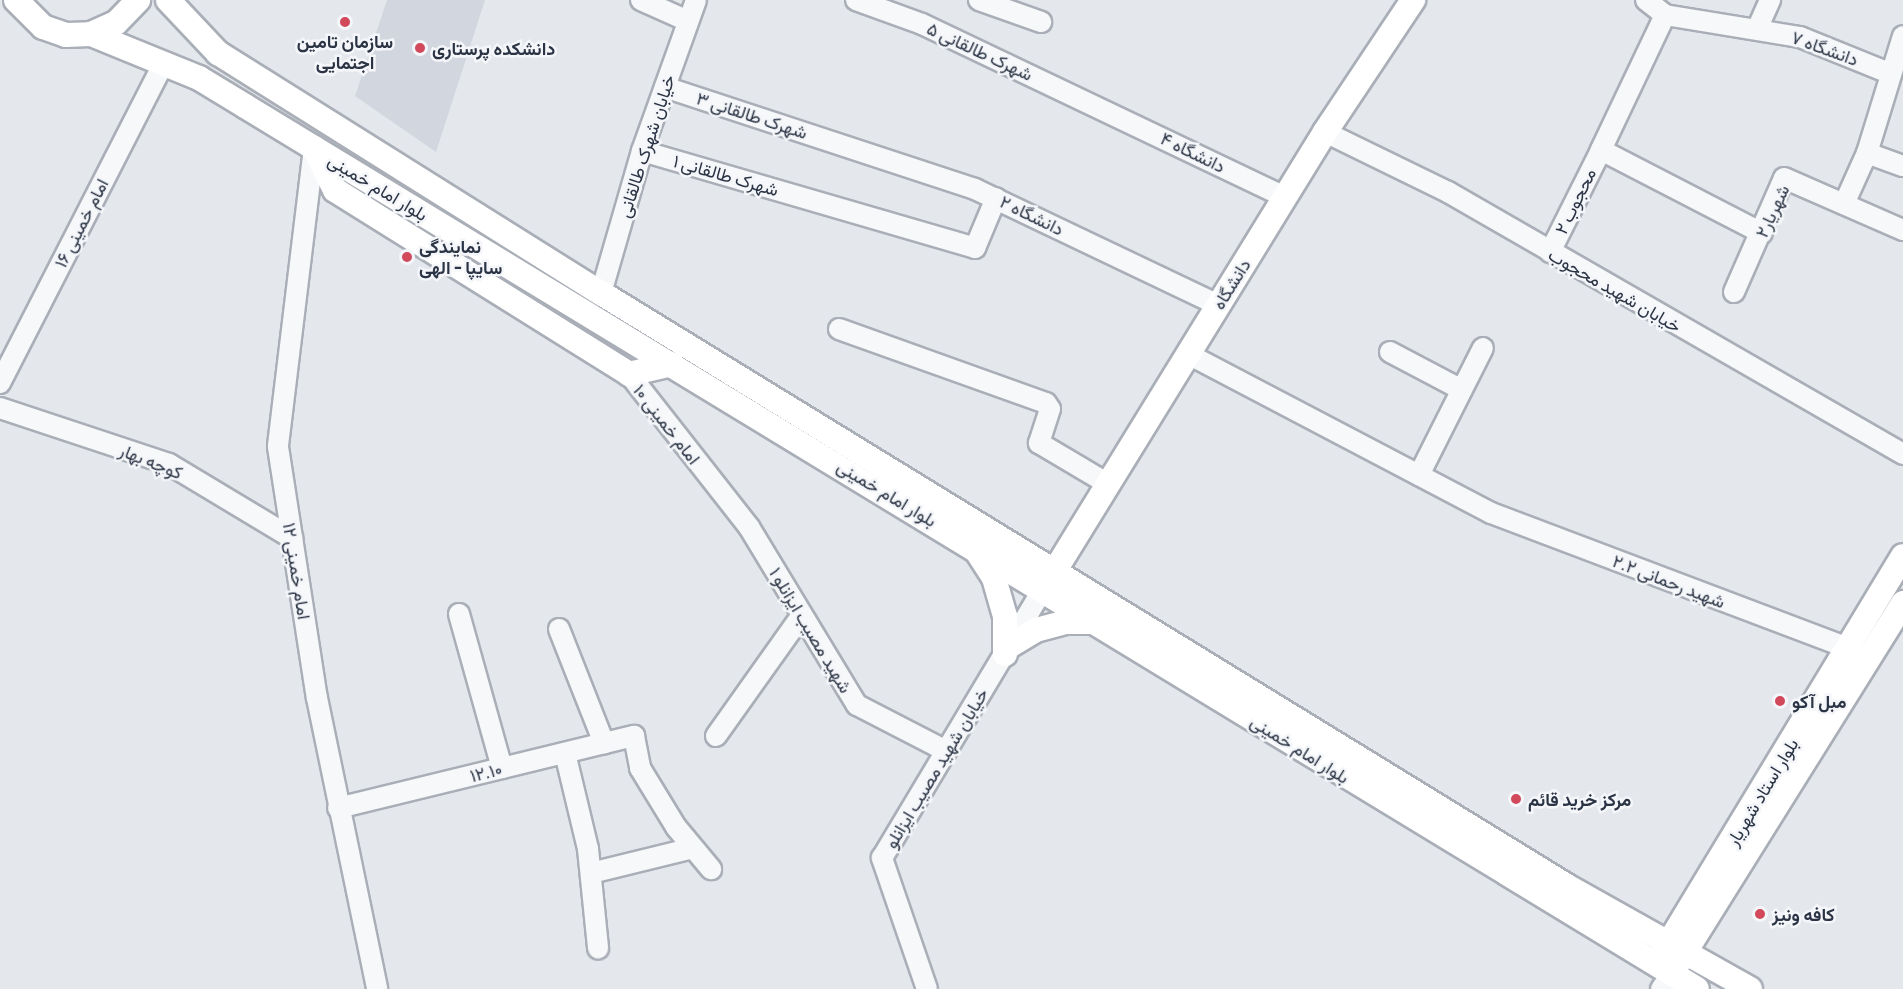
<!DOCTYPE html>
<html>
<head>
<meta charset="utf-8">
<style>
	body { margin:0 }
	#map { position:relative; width:1903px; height:989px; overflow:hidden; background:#e4e7ec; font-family:Barlow,Vazirmatn,sans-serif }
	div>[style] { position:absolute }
	.built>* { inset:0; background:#d2d6de }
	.roads { filter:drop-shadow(2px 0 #a9aeb7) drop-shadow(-2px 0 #a9aeb7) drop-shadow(0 2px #a9aeb7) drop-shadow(0 -2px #a9aeb7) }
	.minor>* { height:20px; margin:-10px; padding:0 10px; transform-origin:10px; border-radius:10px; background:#f7f8fa }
	.major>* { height:24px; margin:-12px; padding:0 12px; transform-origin:12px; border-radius:12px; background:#fff }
	.dots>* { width:16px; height:16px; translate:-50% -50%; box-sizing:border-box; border:3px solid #f4f6f9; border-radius:50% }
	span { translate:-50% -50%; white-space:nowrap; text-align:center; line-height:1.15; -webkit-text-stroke:5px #f4f6f9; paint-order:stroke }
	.poi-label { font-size:18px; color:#2b3445; font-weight:700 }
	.left { translate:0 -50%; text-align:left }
	.street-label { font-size:18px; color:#2b3445 }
</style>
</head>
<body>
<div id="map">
	<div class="built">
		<div style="clip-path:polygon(387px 0,485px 0,436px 152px,355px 96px)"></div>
	</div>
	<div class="roads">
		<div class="minor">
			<div style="left:641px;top:0;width:51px;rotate:24.1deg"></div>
			<div style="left:856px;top:0;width:70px;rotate:20deg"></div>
			<div style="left:922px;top:24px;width:402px;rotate:25.5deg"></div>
			<div style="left:979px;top:0;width:66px;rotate:19.5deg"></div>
			<div style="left:1646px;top:0;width:24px;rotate:38deg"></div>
			<div style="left:1665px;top:15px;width:137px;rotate:9.3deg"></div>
			<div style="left:1800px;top:37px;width:96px;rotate:22deg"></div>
			<div style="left:1665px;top:15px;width:149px;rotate:115.4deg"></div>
			<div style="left:1601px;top:150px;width:181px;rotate:27.3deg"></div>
			<div style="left:1758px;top:27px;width:30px;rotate:-66deg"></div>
			<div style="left:665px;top:87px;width:326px;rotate:18.2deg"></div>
			<div style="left:975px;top:189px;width:269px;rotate:25.5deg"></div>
			<div style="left:1325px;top:132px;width:137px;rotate:26deg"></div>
			<div style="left:1448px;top:192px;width:525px;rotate:29.93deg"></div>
			<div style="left:314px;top:148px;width:301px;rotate:96.9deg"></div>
			<div style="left:278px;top:447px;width:254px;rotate:81.2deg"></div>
			<div style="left:317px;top:698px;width:297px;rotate:78.3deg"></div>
			<div style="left:642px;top:151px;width:347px;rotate:16.2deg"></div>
			<div style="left:975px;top:248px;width:54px;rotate:-67.2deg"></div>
			<div style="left:1867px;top:153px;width:38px;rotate:20deg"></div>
			<div style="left:1844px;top:204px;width:56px;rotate:-65.7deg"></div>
			<div style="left:1867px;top:153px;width:122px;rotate:-72.9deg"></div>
			<div style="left:1550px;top:252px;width:114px;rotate:-63.4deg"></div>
			<div style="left:1734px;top:292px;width:124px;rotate:-66.3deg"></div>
			<div style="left:1784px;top:178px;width:130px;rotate:23.6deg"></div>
			<div style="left:601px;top:293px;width:148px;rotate:-73.9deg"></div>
			<div style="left:642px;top:151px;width:160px;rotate:-70.3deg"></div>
			<div style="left:839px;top:329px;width:220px;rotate:19.7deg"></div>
			<div style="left:1046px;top:403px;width:7px;rotate:56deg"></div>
			<div style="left:1050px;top:409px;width:36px;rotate:108deg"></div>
			<div style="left:1039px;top:443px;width:80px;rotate:30.7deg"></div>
			<div style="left:1390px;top:352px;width:81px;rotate:27.8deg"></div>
			<div style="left:1188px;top:354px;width:342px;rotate:27.7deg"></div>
			<div style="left:1491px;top:513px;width:382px;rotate:20.7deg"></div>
			<div style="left:629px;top:374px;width:194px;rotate:51.9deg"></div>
			<div style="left:749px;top:527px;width:208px;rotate:58.8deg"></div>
			<div style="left:857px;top:705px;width:100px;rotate:27.3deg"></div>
			<div style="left:0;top:383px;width:358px;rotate:-62.9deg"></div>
			<div style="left:0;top:408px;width:178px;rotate:18.3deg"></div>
			<div style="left:169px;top:464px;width:144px;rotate:31deg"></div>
			<div style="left:1419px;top:475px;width:142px;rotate:-63.3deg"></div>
			<div style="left:459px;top:614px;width:160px;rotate:74.4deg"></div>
			<div style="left:559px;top:629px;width:123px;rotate:68.5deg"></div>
			<div style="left:716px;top:736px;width:148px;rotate:-54.6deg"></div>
			<div style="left:565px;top:753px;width:99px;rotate:76.5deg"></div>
			<div style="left:588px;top:849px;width:100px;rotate:84.2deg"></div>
			<div style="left:338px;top:808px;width:305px;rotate:-13.7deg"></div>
			<div style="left:634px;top:736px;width:33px;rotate:79deg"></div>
			<div style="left:640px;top:768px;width:69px;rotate:58.6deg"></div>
			<div style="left:676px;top:827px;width:55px;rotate:50.2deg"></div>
			<div style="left:591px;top:873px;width:105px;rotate:-13.8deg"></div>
			<div style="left:927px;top:989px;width:139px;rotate:-109deg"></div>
			<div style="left:882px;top:858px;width:313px;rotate:-59.1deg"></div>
			<div style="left:1661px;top:989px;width:17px;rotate:-54deg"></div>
		</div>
		<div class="major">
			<div style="left:16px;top:0;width:38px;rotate:45deg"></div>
			<div style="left:43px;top:27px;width:24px;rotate:19deg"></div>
			<div style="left:66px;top:35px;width:25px;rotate:-2deg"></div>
			<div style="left:91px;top:34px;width:27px;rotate:-24deg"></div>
			<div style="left:116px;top:23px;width:32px;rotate:-46deg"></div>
			<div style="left:168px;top:0;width:73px;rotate:46.7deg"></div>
			<div style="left:218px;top:53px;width:452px;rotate:32.1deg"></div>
			<div style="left:601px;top:293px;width:1131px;rotate:31.55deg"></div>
			<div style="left:1565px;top:885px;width:212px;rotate:29.3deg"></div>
			<div style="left:91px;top:34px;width:117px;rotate:22.2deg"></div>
			<div style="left:199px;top:78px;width:54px;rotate:31.3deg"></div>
			<div style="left:245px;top:106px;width:1699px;rotate:31.3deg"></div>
			<div style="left:314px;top:148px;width:47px;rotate:63.4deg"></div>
			<div style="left:335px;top:190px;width:347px;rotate:32deg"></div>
			<div style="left:629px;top:374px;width:44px;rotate:-13.1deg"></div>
			<div style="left:976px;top:550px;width:33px;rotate:57deg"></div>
			<div style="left:994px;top:578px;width:40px;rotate:74deg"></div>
			<div style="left:1005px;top:616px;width:38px;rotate:90deg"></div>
			<div style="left:1046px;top:585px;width:532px;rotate:-58.37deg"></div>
			<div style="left:1325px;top:132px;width:159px;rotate:-56.3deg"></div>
			<div style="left:1011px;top:645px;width:29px;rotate:-31deg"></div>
			<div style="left:1036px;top:630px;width:31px;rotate:-15deg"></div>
			<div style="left:1066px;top:622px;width:30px"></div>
			<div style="left:1662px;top:954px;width:465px;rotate:-58.8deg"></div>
			<div style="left:1677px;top:965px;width:427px;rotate:-58deg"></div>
		</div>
	</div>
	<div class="dots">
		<div style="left:345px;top:22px;background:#d1495b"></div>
		<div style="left:420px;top:48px;background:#d1495b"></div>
		<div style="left:407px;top:257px;background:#d1495b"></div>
		<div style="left:1780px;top:701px;background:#d1495b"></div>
		<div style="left:1516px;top:799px;background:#d1495b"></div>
		<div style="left:1760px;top:914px;background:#d1495b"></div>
	</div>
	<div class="poi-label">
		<span style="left:345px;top:52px">سازمان تامین<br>اجتمایی</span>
		<span class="left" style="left:432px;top:48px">دانشکده پرستاری</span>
		<span class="left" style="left:419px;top:257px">نمایندگی<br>سایپا - الهی</span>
		<span class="left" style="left:1792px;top:701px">مبل آکو</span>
		<span class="left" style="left:1528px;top:799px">مرکز خرید قائم</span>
		<span class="left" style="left:1772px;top:914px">کافه ونیز</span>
	</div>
	<div class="street-label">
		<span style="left:1825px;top:48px;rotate:20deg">دانشگاه ۷</span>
		<span style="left:980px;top:51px;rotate:25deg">شهرک طالقانی ۵</span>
		<span style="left:752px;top:115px;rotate:18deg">شهرک طالقانی ۳</span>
		<span style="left:646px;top:146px;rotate:-72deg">خیابان شهرک طالقانی</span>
		<span style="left:1193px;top:152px;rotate:26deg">دانشگاه ۴</span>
		<span style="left:726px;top:175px;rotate:16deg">شهرک طالقانی ۱</span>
		<span style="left:378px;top:187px;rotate:31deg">بلوار امام خمینی</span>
		<span style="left:1575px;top:201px;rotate:-64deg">محجوب ۲</span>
		<span style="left:1772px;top:211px;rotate:-65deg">شهریار۲</span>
		<span style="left:1032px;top:215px;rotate:26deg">دانشگاه ۲</span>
		<span style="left:81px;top:223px;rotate:-63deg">امام خمینی ۱۶</span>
		<span style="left:1231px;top:284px;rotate:-58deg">دانشگاه</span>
		<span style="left:1615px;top:290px;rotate:30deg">خیابان شهید محجوب</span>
		<span style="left:667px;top:424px;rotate:52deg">امام خمینی ۱۰</span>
		<span style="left:151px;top:461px;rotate:22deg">کوچه بهار</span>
		<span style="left:887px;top:493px;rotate:31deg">بلوار امام خمینی</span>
		<span style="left:297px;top:571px;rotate:81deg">امام خمینی ۱۲</span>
		<span style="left:1669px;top:581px;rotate:21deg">شهید رحمانی ۲.۲</span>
		<span style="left:811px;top:630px;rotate:59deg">شهید مصیب ایزانلو ۱</span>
		<span style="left:1300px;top:749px;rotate:32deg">بلوار امام خمینی</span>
		<span style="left:936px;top:768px;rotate:-59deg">خیابان شهید مصیب ایزانلو</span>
		<span style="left:486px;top:772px;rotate:-14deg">۱۲.۱۰</span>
		<span style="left:1762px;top:792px;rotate:-59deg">بلوار استاد شهریار</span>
	</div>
</div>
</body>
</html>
